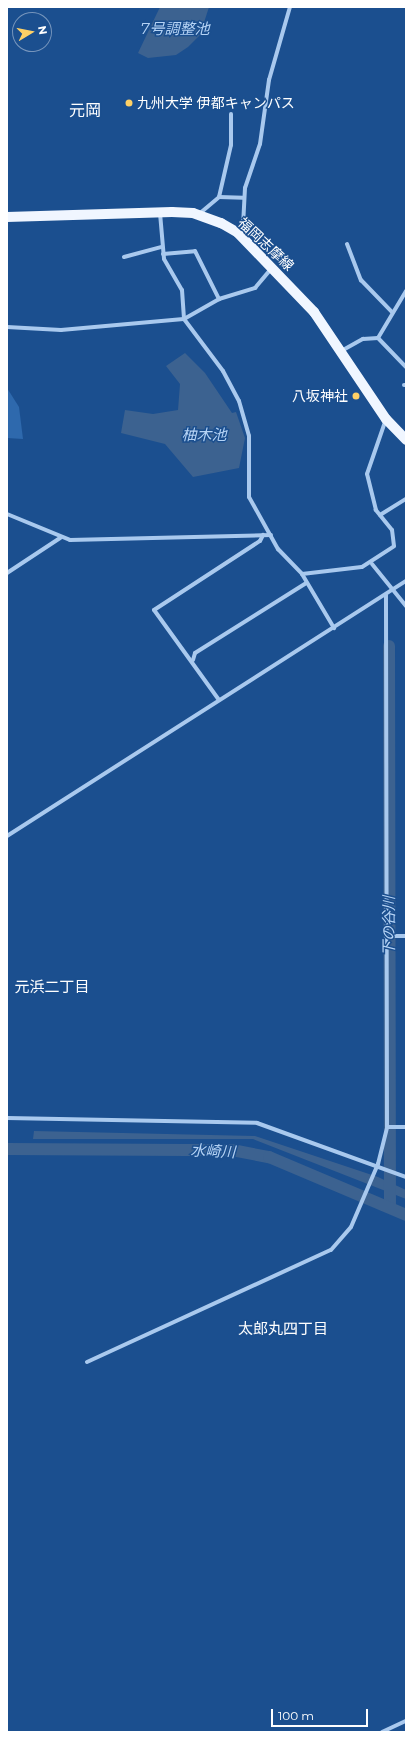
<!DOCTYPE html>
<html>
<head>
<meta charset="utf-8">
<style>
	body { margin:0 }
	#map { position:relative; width:413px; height:1739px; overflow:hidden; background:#1b4f8f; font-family:Montserrat,"Noto Sans JP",sans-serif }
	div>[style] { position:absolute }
	.green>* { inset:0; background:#2e69ad }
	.water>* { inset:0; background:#3c6290 }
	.river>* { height:12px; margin:-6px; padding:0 6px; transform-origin:6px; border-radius:6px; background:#3c6290 }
	.street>* { height:4px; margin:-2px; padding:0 2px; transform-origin:2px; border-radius:2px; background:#a9c9ee }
	.primary>* { height:10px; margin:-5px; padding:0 5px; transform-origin:5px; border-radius:5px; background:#f0f6ff }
	.dots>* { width:11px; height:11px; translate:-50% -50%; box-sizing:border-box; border:2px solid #1b4f8f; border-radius:50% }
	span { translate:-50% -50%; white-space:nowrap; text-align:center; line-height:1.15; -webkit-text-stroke:3px #1b4f8f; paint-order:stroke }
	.poi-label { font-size:14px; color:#fff }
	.left { translate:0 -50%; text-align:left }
	.right { translate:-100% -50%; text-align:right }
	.street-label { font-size:14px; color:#fff }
	.water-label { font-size:15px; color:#b5d3f5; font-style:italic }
	.neighbourhood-label { font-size:15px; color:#fff }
	.quarter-label { font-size:16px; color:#fff }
	.frame { position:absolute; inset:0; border:8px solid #fff; pointer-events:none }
	.north { position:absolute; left:12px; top:12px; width:40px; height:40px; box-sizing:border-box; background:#1b4f8f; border:1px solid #7695bc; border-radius:50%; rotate:80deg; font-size:11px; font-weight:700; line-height:16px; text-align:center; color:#fff }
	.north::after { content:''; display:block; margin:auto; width:14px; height:18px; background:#ffd166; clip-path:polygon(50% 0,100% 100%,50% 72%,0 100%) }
	.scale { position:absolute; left:271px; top:1709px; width:97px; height:18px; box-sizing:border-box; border:2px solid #fff; border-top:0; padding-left:5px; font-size:12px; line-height:14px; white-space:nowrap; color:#fff; -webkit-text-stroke:3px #1b4f8f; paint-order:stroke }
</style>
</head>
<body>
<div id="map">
	<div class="green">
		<div style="clip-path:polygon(7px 388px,19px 407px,23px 439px,7px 438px)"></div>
	</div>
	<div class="water">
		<div style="clip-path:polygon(160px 7px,209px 7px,200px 35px,188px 47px,176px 55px,148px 58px,138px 53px)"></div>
		<div style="clip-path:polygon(185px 353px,205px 373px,232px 413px,236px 412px,245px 438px,239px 468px,193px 477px,165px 444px,121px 433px,125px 410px,153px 414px,178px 410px,180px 384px,166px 366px)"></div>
		<div style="clip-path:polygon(34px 1131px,255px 1136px,378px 1177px,406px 1190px,406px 1199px,253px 1139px,33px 1139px)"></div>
	</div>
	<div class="river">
		<div style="left:389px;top:646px;width:560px;rotate:89.9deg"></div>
		<div style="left:7px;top:1149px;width:225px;rotate:0.3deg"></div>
		<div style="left:232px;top:1150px;width:38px;rotate:11deg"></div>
		<div style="left:269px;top:1157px;width:149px;rotate:22.9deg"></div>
	</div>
	<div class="street">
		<div style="left:219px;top:197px;width:53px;rotate:-77deg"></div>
		<div style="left:231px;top:145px;width:31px;rotate:-90deg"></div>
		<div style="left:160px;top:213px;width:46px;rotate:85deg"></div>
		<div style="left:164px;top:259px;width:36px;rotate:60deg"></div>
		<div style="left:182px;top:290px;width:29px;rotate:86deg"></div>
		<div style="left:184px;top:319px;width:65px;rotate:53.1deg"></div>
		<div style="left:223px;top:371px;width:34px;rotate:62deg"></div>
		<div style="left:239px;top:401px;width:36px;rotate:74deg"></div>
		<div style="left:249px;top:436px;width:61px;rotate:90deg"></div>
		<div style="left:249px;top:497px;width:60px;rotate:60.9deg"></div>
		<div style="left:278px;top:549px;width:35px;rotate:46deg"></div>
		<div style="left:302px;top:574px;width:60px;rotate:-6.7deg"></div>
		<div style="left:362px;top:567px;width:38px;rotate:-33deg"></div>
		<div style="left:394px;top:546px;width:16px;rotate:-97deg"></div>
		<div style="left:392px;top:530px;width:26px;rotate:-129deg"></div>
		<div style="left:376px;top:510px;width:37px;rotate:-104deg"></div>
		<div style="left:367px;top:474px;width:58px;rotate:-70.9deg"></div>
		<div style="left:199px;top:214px;width:26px;rotate:-40deg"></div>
		<div style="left:219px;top:197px;width:24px;rotate:2deg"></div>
		<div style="left:238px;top:232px;width:8px;rotate:-50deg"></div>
		<div style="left:243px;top:226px;width:38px;rotate:-87deg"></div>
		<div style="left:245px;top:188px;width:46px;rotate:-71.2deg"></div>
		<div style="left:260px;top:144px;width:65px;rotate:-82deg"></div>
		<div style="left:269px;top:80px;width:76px;rotate:-74deg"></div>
		<div style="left:347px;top:244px;width:39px;rotate:69deg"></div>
		<div style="left:361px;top:280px;width:45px;rotate:45.9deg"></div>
		<div style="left:163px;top:254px;width:32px;rotate:-5deg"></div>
		<div style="left:195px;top:251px;width:54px;rotate:63.4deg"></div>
		<div style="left:124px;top:257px;width:39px;rotate:-15deg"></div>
		<div style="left:7px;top:327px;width:54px;rotate:3.2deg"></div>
		<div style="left:61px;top:330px;width:123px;rotate:-5.1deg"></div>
		<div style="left:184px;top:319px;width:40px;rotate:-29.7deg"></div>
		<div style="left:219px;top:299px;width:38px;rotate:-17deg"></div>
		<div style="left:255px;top:288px;width:25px;rotate:-50deg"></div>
		<div style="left:378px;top:338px;width:55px;rotate:-59.2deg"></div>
		<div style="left:343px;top:350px;width:23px;rotate:-29deg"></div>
		<div style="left:363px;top:339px;width:15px;rotate:-4deg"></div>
		<div style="left:378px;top:338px;width:40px;rotate:46deg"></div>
		<div style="left:404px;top:385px;width:2px"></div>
		<div style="left:7px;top:514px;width:68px;rotate:22.4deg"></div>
		<div style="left:70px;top:540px;width:201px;rotate:-1.4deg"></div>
		<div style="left:380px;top:515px;width:31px;rotate:-32deg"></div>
		<div style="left:372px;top:564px;width:54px;rotate:51deg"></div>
		<div style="left:7px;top:573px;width:64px;rotate:-33.4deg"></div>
		<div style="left:302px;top:574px;width:63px;rotate:59.3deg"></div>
		<div style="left:193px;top:660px;width:7px;rotate:-74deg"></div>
		<div style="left:195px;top:653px;width:131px;rotate:-32.2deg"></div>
		<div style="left:219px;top:700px;width:111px;rotate:-125.8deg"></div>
		<div style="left:154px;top:610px;width:126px;rotate:-33.1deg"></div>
		<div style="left:260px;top:541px;width:7px;rotate:-63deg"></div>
		<div style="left:7px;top:836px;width:474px;rotate:-32.6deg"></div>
		<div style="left:386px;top:936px;width:20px"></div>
		<div style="left:7px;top:1118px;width:250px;rotate:1.1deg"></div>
		<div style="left:257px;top:1123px;width:158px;rotate:19.9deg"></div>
		<div style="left:387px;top:1127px;width:19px"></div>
		<div style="left:87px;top:1362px;width:268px;rotate:-24.7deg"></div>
		<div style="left:331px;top:1250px;width:30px;rotate:-49deg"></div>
		<div style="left:351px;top:1227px;width:69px;rotate:-66.8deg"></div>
		<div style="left:378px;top:1164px;width:38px;rotate:-76deg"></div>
		<div style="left:387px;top:1127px;width:532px;rotate:-90.11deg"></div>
		<div style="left:382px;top:1732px;width:26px;rotate:-25deg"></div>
	</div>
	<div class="primary">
		<div style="left:7px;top:217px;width:165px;rotate:-1.7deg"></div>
		<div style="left:172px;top:212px;width:21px;rotate:3deg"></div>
		<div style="left:193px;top:213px;width:30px;rotate:20deg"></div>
		<div style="left:221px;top:223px;width:20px;rotate:30deg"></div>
		<div style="left:238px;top:233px;width:110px;rotate:46.1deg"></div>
		<div style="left:314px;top:312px;width:129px;rotate:56.1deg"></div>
		<div style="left:386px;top:419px;width:29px;rotate:46deg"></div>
	</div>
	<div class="dots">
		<div style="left:129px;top:103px;background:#ffd166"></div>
		<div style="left:356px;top:396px;background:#ffd166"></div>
	</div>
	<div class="poi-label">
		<span class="left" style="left:137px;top:103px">九州大学 伊都キャンパス</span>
		<span class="right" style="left:348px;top:396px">八坂神社</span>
	</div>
	<div class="street-label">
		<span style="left:266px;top:244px;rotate:43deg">福岡志摩線</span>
	</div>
	<div class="water-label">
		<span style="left:175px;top:29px">7号調整池</span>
		<span style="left:204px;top:435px">柚木池</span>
		<span style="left:389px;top:926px;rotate:-90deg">下の谷川</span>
		<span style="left:213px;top:1151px;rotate:2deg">水崎川</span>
	</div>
	<div class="neighbourhood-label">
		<span style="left:52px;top:987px">元浜二丁目</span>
		<span style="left:283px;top:1329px">太郎丸四丁目</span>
	</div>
	<div class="quarter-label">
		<span style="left:85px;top:111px">元岡</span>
	</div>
	<div class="frame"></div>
	<div class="north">N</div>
	<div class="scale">100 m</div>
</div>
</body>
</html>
